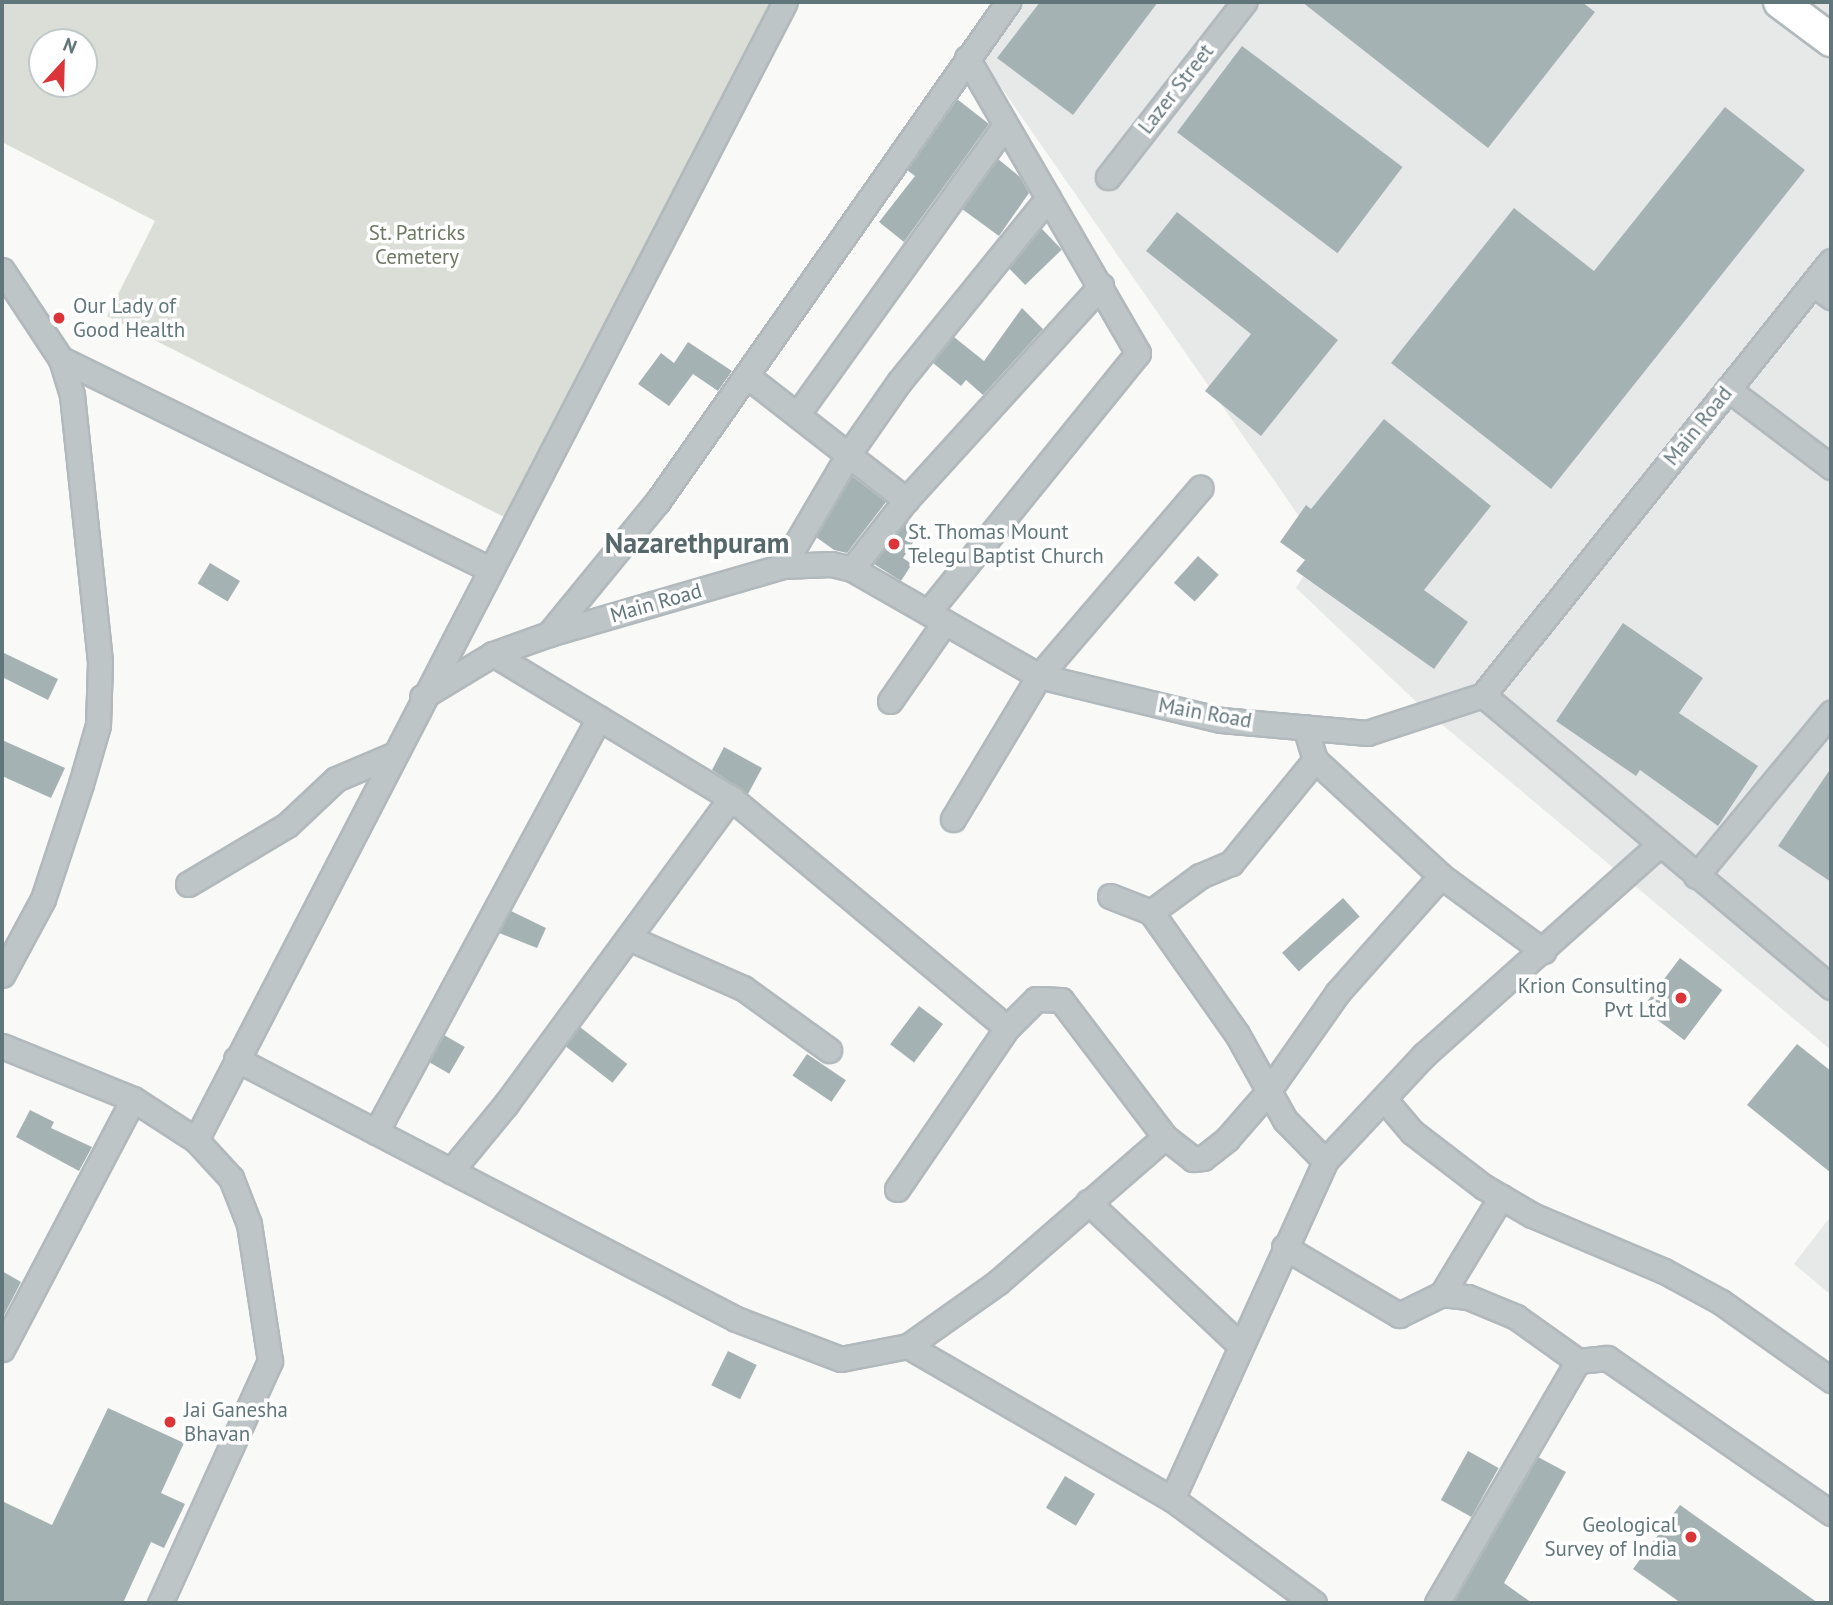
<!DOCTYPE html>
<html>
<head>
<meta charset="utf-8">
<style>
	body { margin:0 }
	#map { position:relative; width:1833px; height:1605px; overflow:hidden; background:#f9f9f7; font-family:"PT Sans",sans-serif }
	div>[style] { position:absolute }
	.built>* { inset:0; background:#e7e9e8 }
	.green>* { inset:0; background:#dbded6 }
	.building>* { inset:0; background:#a5b2b4; transform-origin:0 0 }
	.roads { filter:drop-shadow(2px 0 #b1b9bc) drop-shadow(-2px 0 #b1b9bc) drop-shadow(0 2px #b1b9bc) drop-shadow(0 -2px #b1b9bc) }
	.street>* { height:23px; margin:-11.5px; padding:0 11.5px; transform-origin:11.5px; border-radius:11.5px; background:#bec5c7 }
	.secondary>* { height:32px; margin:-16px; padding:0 16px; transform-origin:16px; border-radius:16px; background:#fff }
	.dots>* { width:19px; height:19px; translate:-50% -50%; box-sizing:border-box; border:4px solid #fff; border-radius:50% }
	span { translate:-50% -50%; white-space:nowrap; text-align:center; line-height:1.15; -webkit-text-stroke:7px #fff; paint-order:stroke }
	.street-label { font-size:21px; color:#61767b }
	.park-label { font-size:21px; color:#6d7964 }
	.poi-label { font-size:21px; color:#61767b }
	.left { translate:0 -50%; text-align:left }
	.right { translate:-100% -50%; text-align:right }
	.district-label { font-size:28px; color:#57686c; font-weight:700 }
	.frame { position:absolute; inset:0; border:4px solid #61767b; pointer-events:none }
	.north { position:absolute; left:28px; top:28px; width:70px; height:70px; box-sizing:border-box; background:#fff; border:2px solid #c0c8ca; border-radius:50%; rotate:22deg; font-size:19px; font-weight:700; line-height:28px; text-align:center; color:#61767b }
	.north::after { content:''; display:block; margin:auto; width:24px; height:32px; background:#db353a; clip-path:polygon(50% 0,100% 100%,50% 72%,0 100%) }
</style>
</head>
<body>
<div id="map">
	<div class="built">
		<div style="clip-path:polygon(1013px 2px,1831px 2px,1831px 1050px,1427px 712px,1296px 588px,1321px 548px,978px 54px)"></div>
		<div style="clip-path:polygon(1831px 1216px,1831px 1295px,1794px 1264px)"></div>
	</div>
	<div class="green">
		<div style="clip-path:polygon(evenodd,2px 2px,775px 2px,510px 520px,107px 316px,155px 221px,2px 142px,2px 2px,42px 42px,84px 42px,84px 84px,42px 84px,42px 42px)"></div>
	</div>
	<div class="building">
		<div style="clip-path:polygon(1040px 2px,1158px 2px,1073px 115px,997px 58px)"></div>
		<div style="clip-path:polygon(1302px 2px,1582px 2px,1595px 12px,1488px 148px)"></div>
		<div style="left:1242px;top:46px;width:201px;height:108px;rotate:37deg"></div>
		<div style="clip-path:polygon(957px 99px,989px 124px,904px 242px,879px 222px,915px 176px,907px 170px)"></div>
		<div style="clip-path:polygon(1725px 107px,1805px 170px,1551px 489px,1391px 363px,1514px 208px,1594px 271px)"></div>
		<div style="clip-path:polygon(998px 159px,1020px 177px,1029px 193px,999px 236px,962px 209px)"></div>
		<div style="clip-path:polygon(1177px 212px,1338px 340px,1261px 436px,1205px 391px,1251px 334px,1146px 251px)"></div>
		<div style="left:1041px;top:228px;width:30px;height:51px;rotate:46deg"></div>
		<div style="clip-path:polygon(1022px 308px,1043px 329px,983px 395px,966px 380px,961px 386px,933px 363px,954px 337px,984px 361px)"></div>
		<div style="clip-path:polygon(688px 342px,732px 371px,718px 391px,693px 374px,669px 406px,638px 384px,661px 353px,674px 363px)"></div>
		<div style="clip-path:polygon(1384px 419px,1491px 506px,1424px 590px,1468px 622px,1434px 669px,1296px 571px,1305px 560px,1280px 542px,1306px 505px,1311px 509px)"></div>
		<div style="clip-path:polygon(852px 476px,886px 502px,847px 553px,834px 550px,816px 537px)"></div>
		<div style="clip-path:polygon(907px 521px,921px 530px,903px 558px,912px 564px,901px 581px,874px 564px)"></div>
		<div style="left:1198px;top:556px;width:28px;height:36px;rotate:42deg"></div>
		<div style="left:210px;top:563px;width:35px;height:24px;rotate:31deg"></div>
		<div style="clip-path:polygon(1623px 623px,1703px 678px,1679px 713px,1758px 766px,1718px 826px,1640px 770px,1636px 776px,1556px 721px)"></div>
		<div style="clip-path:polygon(2px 652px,58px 679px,48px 700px,2px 677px)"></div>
		<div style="clip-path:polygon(2px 740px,65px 768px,51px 798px,2px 776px)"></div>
		<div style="clip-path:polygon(724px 747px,762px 768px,748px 794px,712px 770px)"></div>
		<div style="clip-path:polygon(1831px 768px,1831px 882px,1778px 846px)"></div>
		<div style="left:1343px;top:898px;width:25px;height:82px;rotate:48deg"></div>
		<div style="clip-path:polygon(511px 911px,546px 928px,537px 948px,499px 933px)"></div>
		<div style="left:1680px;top:958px;width:53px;height:63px;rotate:37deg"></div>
		<div style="left:919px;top:1006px;width:30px;height:48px;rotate:37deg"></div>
		<div style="left:580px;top:1027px;width:60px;height:24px;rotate:38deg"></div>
		<div style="left:444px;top:1035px;width:24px;height:31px;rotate:30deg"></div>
		<div style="clip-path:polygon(1797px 1044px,1831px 1071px,1831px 1173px,1747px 1105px)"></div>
		<div style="left:807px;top:1054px;width:47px;height:26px;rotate:34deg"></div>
		<div style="clip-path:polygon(30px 1110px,54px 1122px,51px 1128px,92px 1147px,79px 1171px,16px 1137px)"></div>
		<div style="clip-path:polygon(2px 1271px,21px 1282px,2px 1319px)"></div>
		<div style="left:728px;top:1351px;width:32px;height:38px;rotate:26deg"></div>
		<div style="clip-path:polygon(108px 1408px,184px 1443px,161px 1493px,185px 1504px,164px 1548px,151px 1542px,123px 1603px,2px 1603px,2px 1501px,52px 1525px)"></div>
		<div style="left:1468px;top:1451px;width:35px;height:56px;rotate:29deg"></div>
		<div style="clip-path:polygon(1538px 1457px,1566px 1472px,1504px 1583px,1532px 1603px,1453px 1603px)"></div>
		<div style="left:1065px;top:1476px;width:35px;height:37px;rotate:31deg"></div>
		<div style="clip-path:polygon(1680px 1505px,1818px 1603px,1681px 1603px,1633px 1569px)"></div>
	</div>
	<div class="roads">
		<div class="street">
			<div style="left:1108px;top:177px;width:222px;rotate:-52.1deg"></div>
			<div style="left:2px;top:270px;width:107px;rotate:56.5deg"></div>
			<div style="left:61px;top:359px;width:38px;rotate:73deg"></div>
			<div style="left:72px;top:395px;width:268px;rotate:84deg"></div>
			<div style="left:100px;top:662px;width:63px;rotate:91.8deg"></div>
			<div style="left:98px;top:725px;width:61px;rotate:106.1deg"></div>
			<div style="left:81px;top:784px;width:121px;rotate:108.3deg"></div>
			<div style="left:43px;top:899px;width:86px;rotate:118.3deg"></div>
			<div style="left:1813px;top:284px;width:22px;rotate:36deg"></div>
			<div style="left:61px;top:359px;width:478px;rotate:26.1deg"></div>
			<div style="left:747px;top:376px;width:202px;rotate:37.9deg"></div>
			<div style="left:1728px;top:389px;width:129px;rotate:37.1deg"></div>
			<div style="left:799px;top:412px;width:353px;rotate:-54.3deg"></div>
			<div style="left:783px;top:566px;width:129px;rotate:-59.6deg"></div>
			<div style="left:848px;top:455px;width:89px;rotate:-55.1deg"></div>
			<div style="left:899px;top:382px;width:237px;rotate:-51deg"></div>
			<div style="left:852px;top:569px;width:88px;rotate:-52deg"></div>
			<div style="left:906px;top:500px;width:290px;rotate:-47.7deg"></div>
			<div style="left:929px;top:611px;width:332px;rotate:-51deg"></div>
			<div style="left:1138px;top:353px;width:341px;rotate:-120.1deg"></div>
			<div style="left:549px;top:634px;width:172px;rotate:-50.7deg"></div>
			<div style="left:658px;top:501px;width:610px;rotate:-54.95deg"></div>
			<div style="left:493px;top:654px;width:278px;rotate:31.2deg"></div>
			<div style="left:731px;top:798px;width:359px;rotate:39.8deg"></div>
			<div style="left:1483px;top:695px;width:454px;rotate:40deg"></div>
			<div style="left:422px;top:697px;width:83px;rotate:-31.2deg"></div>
			<div style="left:493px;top:654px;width:59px;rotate:-19.7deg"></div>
			<div style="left:549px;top:634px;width:244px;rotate:-16.2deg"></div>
			<div style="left:783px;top:566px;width:48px;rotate:-2.4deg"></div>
			<div style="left:831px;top:564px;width:22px;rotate:13deg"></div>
			<div style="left:852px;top:569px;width:215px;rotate:29.8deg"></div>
			<div style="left:1039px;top:676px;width:187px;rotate:13.6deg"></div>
			<div style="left:1221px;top:720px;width:147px;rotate:5.1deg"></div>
			<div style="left:1367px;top:733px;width:122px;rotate:-18.1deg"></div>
			<div style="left:1483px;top:695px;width:556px;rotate:-51.28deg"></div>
			<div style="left:890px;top:701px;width:96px;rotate:-55.2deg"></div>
			<div style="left:1305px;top:727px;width:34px;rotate:73deg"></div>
			<div style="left:1315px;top:760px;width:171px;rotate:42.6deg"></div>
			<div style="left:1441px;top:876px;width:127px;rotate:36.3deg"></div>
			<div style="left:953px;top:819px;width:167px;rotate:-59deg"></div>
			<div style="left:1039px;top:676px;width:248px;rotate:-49.4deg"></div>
			<div style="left:1696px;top:876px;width:212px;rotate:-50.4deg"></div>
			<div style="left:188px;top:884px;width:115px;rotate:-30.8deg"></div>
			<div style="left:287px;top:825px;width:67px;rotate:-43.2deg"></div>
			<div style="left:336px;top:779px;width:64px;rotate:-23deg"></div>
			<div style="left:1110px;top:896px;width:44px;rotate:21.3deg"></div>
			<div style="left:1151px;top:912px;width:149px;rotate:54.8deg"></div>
			<div style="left:1237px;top:1034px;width:98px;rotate:60.8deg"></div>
			<div style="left:1285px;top:1120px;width:57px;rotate:45.7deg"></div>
			<div style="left:1151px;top:912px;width:61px;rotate:-36.3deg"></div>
			<div style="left:1200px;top:876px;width:34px;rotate:-23deg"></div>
			<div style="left:1231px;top:863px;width:133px;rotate:-50.8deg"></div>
			<div style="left:629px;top:938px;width:124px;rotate:23.7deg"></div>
			<div style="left:743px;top:988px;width:106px;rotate:35.8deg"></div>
			<div style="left:2px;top:1046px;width:141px;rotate:22deg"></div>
			<div style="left:133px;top:1099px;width:75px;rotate:33.1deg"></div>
			<div style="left:196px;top:1140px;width:52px;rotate:47.4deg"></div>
			<div style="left:231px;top:1178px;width:49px;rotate:68.6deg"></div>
			<div style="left:249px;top:1224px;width:139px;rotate:81.3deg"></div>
			<div style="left:270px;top:1361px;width:266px;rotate:114.4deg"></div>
			<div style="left:236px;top:1059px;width:564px;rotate:27.47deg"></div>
			<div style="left:736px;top:1319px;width:112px;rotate:20.9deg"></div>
			<div style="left:841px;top:1359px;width:68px;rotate:-11deg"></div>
			<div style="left:908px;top:1346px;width:110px;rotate:-35.4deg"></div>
			<div style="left:998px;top:1282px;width:221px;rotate:-41deg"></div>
			<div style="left:1165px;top:1137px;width:36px;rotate:38deg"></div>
			<div style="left:1193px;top:1159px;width:10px;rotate:-6deg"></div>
			<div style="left:1203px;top:1158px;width:31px;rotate:-38deg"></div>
			<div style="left:1227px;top:1139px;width:61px;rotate:-49deg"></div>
			<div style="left:1267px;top:1093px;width:123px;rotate:-54.9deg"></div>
			<div style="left:1338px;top:992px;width:155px;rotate:-48.4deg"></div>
			<div style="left:1384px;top:1099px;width:43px;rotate:49.7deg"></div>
			<div style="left:1412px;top:1132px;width:91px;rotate:37.4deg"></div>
			<div style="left:1484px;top:1187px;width:56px;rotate:30.3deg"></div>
			<div style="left:1532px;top:1215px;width:143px;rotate:23deg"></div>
			<div style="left:1664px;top:1271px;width:65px;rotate:28.5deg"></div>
			<div style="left:1721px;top:1302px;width:135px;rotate:35.3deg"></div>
			<div style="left:376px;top:1132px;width:470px;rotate:-61.7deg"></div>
			<div style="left:196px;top:1140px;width:1281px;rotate:-62.64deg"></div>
			<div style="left:451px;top:1171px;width:87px;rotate:-50.6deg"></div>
			<div style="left:506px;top:1104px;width:380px;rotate:-53.7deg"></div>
			<div style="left:897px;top:1189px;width:195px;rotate:-55.7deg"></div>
			<div style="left:1007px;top:1028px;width:41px;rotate:-45deg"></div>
			<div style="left:1036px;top:999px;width:25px;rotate:2deg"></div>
			<div style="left:1061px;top:1000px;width:172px;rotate:52.8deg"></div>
			<div style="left:1088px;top:1202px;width:209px;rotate:43.3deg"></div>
			<div style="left:1284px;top:1247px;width:134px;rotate:30.6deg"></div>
			<div style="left:1399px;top:1315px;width:48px;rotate:-26deg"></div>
			<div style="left:1442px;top:1294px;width:114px;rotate:-58.7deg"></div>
			<div style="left:1442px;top:1294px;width:26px;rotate:7deg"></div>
			<div style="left:1468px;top:1297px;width:52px;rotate:22.6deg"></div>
			<div style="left:1516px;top:1317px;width:76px;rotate:35.4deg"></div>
			<div style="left:908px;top:1346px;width:305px;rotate:30.1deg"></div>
			<div style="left:1172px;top:1499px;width:176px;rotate:36.2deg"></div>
			<div style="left:2px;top:1349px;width:282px;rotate:-62.3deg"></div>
			<div style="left:1172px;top:1499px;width:371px;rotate:-65.6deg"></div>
			<div style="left:1325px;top:1161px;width:145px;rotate:-47deg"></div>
			<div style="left:1424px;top:1055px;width:315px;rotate:-41.8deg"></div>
			<div style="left:1437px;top:1603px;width:280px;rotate:-59.8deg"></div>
			<div style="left:1578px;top:1361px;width:29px;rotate:-6deg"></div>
			<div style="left:1607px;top:1358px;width:272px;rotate:34.7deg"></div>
		</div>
		<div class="secondary">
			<div style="left:1780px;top:2px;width:64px;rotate:36.7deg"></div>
		</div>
	</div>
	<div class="dots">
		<div style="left:59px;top:318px;background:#db353a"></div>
		<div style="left:894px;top:544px;background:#db353a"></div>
		<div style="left:1681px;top:998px;background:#db353a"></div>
		<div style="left:170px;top:1422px;background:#db353a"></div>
		<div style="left:1691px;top:1537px;background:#db353a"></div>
	</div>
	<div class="street-label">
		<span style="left:1176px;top:89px;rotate:-52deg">Lazer Street</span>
		<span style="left:1698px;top:426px;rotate:-51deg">Main Road</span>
		<span style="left:656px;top:603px;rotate:-16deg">Main Road</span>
		<span style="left:1205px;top:713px;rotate:10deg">Main Road</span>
	</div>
	<div class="park-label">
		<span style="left:417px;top:245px">St. Patricks<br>Cemetery</span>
	</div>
	<div class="poi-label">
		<span class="left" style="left:73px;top:318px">Our Lady of<br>Good Health</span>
		<span class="left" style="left:908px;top:544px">St. Thomas Mount<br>Telegu Baptist Church</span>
		<span class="right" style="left:1667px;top:998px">Krion Consulting<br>Pvt Ltd</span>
		<span class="left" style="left:184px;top:1422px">Jai Ganesha<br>Bhavan</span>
		<span class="right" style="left:1677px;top:1537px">Geological<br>Survey of India</span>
	</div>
	<div class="district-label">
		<span style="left:697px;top:543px">Nazarethpuram</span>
	</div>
	<div class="frame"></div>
	<div class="north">N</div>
</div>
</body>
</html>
